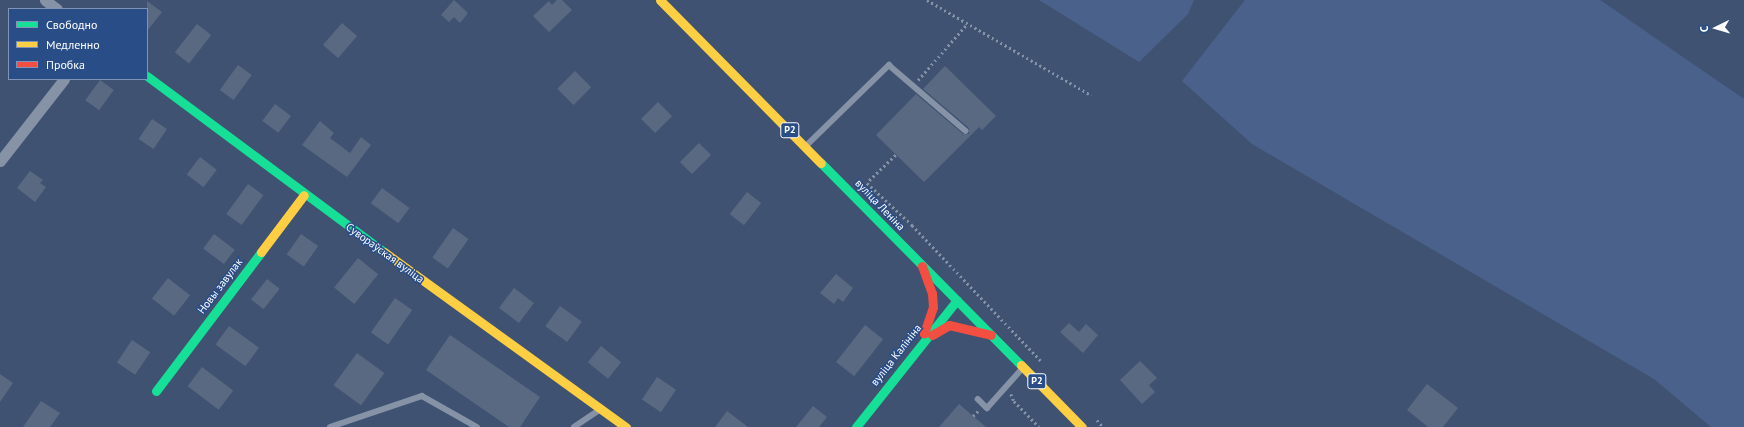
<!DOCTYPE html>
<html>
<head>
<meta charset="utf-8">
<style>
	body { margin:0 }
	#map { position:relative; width:1744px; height:427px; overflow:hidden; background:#3f5271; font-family:"PT Sans",sans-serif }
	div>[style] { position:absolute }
	.water>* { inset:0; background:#4a628b }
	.building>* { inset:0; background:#5a6982; transform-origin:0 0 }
	.path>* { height:2.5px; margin-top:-1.25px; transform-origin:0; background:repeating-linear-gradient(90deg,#8693a7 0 2px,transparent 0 5px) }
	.lane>* { height:5.5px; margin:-2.75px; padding:0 2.75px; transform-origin:2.75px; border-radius:2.75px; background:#8693a7 }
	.street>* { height:11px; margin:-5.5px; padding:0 5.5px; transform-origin:5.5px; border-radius:5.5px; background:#8693a7 }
	.fast>* { height:9px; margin:-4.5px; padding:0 4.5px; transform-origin:4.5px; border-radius:4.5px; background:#16e098 }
	.slow>* { height:9px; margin:-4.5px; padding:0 4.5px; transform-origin:4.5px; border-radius:4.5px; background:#ffcf43 }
	.jam>* { height:9px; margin:-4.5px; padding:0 4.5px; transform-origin:4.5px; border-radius:4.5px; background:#f24e42 }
	span { translate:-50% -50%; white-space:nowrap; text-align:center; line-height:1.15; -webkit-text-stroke:3px #294d87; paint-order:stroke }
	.shield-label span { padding:1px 3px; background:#294d87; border:1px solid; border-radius:3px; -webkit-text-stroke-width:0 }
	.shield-label { font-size:10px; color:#fff; font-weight:700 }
	.street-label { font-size:11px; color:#fff }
	.legend { position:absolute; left:8px; top:8px; width:140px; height:72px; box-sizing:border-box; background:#294d87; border:1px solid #7f94b7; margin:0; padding:5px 7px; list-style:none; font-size:12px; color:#fff }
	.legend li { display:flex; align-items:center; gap:8px; height:20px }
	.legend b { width:20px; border:1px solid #7f94b7 }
	.north { position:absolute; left:1696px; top:8px; width:40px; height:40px; -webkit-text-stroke:3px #294d87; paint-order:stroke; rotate:265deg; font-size:11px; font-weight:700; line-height:16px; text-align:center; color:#fff }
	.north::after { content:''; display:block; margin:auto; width:14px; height:18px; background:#fff; clip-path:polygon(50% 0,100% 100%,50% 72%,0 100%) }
</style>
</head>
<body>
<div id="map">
	<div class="water">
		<div style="clip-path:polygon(1039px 0,1194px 0,1188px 14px,1139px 62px)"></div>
		<div style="clip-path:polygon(1245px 0,1600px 0,1744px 99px,1744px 427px,1711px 427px,1654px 379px,1252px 144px,1182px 81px)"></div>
	</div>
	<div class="building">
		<div style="clip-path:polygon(454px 0,468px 13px,460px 23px,454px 17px,449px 22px,441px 15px)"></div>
		<div style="clip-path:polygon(557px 0,562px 0,572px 10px,549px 32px,533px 16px,549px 1px,552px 5px)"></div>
		<div style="clip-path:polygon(147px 1px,162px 12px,147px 31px)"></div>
		<div style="left:342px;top:23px;width:20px;height:29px;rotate:41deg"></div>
		<div style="left:197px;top:24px;width:18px;height:36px;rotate:38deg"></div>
		<div style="left:238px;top:65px;width:17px;height:31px;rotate:36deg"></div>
		<div style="clip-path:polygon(945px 66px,996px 116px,982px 130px,979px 127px,924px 182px,876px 135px,916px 94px,963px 134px,969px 134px,969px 128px,923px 89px)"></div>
		<div style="left:575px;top:71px;width:23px;height:25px;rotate:45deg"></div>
		<div style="left:100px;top:80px;width:17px;height:25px;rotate:36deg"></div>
		<div style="left:658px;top:102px;width:20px;height:24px;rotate:45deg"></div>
		<div style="left:275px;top:104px;width:20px;height:21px;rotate:37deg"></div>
		<div style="left:152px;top:119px;width:18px;height:24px;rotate:34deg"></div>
		<div style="clip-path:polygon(320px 121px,334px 133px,330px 138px,350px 153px,361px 137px,371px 145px,347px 177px,302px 145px)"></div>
		<div style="left:699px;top:143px;width:17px;height:27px;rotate:45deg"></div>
		<div style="left:200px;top:157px;width:21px;height:22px;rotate:37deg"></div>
		<div style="clip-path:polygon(30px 171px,43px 180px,40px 183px,46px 187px,35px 202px,17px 188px)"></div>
		<div style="left:248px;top:184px;width:19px;height:37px;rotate:36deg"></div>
		<div style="left:382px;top:188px;width:34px;height:19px;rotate:36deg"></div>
		<div style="left:747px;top:192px;width:18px;height:28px;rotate:38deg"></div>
		<div style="left:453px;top:228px;width:19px;height:36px;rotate:35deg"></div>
		<div style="left:214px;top:234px;width:26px;height:18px;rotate:37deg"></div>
		<div style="left:301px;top:234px;width:21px;height:25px;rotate:35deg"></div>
		<div style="left:358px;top:258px;width:26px;height:38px;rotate:39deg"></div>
		<div style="clip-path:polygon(836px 274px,853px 288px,843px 302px,838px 298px,834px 304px,820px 293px)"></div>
		<div style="left:168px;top:278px;width:28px;height:26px;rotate:38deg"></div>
		<div style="left:267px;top:279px;width:16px;height:26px;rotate:38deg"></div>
		<div style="left:514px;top:288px;width:25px;height:25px;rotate:37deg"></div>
		<div style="left:395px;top:298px;width:21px;height:42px;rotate:35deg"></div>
		<div style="left:560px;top:306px;width:27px;height:25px;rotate:36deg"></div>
		<div style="clip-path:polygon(1069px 323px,1079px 332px,1086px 324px,1098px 335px,1083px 353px,1060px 332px)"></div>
		<div style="left:865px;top:325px;width:23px;height:47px;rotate:38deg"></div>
		<div style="left:229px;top:326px;width:37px;height:23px;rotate:36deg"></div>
		<div style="clip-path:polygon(450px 335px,540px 397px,520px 427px,509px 427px,426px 370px)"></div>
		<div style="left:132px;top:340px;width:22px;height:27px;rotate:34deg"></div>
		<div style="left:601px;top:346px;width:26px;height:21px;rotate:39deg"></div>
		<div style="left:357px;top:353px;width:34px;height:40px;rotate:36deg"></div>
		<div style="clip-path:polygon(1140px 361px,1157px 378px,1149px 385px,1155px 392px,1142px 404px,1120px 380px)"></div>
		<div style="left:202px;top:367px;width:39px;height:24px;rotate:37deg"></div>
		<div style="clip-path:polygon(0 374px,13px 383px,0 402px)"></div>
		<div style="left:657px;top:377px;width:23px;height:27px;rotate:34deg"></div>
		<div style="clip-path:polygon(1427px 384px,1458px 408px,1443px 427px,1428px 427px,1407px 410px)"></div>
		<div style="clip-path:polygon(41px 401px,60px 413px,50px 427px,23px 427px)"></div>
		<div style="clip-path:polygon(959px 404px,973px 416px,986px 427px,939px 427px)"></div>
		<div style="clip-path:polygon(813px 406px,827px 417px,819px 427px,796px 427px)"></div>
		<div style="clip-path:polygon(727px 411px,748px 427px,715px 427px)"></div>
	</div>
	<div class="path">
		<div style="left:927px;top:0;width:190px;rotate:30.1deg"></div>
		<div style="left:918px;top:80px;width:74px;rotate:-48.8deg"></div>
		<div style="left:896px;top:155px;width:40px;rotate:136deg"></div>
		<div style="left:867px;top:183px;width:62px;rotate:43deg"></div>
		<div style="left:912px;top:225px;width:187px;rotate:46.5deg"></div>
		<div style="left:1011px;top:394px;width:8px;rotate:67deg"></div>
		<div style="left:1014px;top:401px;width:36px;rotate:46deg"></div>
		<div style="left:973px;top:416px;width:7px;rotate:-45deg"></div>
		<div style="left:1097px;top:420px;width:9px;rotate:49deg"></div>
	</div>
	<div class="lane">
		<div style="left:806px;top:146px;width:116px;rotate:-44.3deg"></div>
		<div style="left:889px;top:65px;width:101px;rotate:40.6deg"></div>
		<div style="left:978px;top:399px;width:13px;rotate:45deg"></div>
		<div style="left:987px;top:408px;width:52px;rotate:-48.1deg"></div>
		<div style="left:330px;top:427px;width:97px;rotate:-18.6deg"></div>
		<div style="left:422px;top:396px;width:63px;rotate:29.4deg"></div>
		<div style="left:574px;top:427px;width:30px;rotate:-34deg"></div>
	</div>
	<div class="street">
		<div style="left:45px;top:0;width:15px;rotate:37deg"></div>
		<div style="left:0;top:161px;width:104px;rotate:-52deg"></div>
	</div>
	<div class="fast">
		<div style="left:147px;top:76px;width:295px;rotate:36.6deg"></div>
		<div style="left:821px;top:163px;width:284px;rotate:45.3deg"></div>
		<div style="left:156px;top:391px;width:174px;rotate:-52.9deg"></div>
		<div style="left:856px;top:427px;width:162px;rotate:-51.5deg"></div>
	</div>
	<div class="slow">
		<div style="left:660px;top:0;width:229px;rotate:45.4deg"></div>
		<div style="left:261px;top:252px;width:71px;rotate:-53deg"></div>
		<div style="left:384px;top:252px;width:299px;rotate:35.9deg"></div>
		<div style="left:1021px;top:365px;width:87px;rotate:45.5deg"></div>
	</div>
	<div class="jam">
		<div style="left:922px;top:266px;width:29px;rotate:70deg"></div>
		<div style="left:932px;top:293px;width:14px;rotate:86deg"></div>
		<div style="left:933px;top:307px;width:28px;rotate:109deg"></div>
		<div style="left:932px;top:335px;width:20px;rotate:-30deg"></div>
		<div style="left:949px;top:325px;width:43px;rotate:13.4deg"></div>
	</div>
	<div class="shield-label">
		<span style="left:790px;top:130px">Р2</span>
		<span style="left:1037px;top:381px">Р2</span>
	</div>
	<div class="street-label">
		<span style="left:880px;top:205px;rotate:46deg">вуліца Леніна</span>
		<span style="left:385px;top:253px;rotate:36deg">Сувораўская вуліца</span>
		<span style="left:220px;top:286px;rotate:-53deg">Новы завулак</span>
		<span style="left:896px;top:355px;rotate:-52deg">вуліца Калініна</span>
	</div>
	<ul class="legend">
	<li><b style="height:5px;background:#16e098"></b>Свободно</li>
	<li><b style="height:5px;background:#ffcf43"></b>Медленно</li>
	<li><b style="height:5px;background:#f24e42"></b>Пробка</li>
	</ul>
	<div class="north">С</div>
</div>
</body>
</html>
